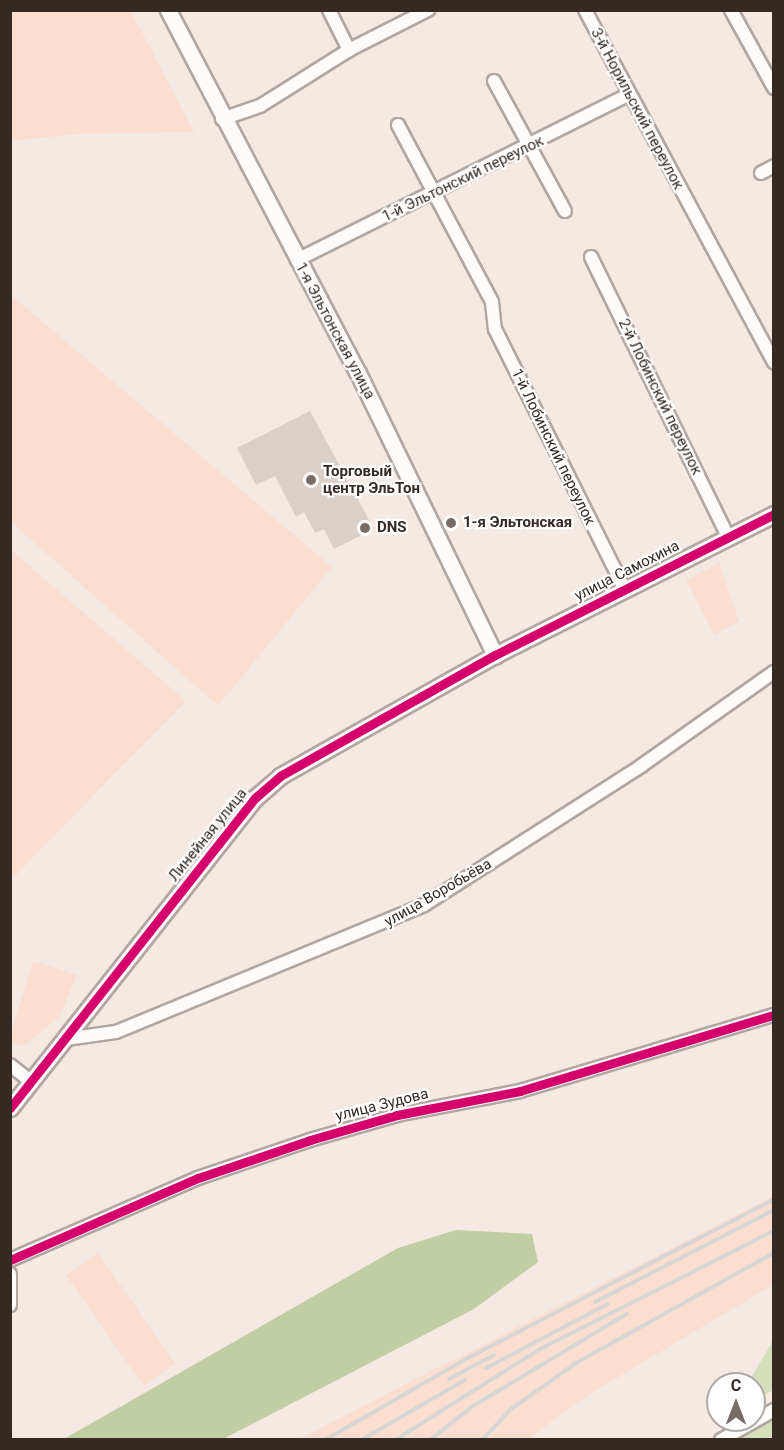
<!DOCTYPE html>
<html>
<head>
<meta charset="utf-8">
<style>
	body { margin:0 }
	#map { position:relative; width:784px; height:1450px; overflow:hidden; background:#f4e9e3; font-family:Roboto,sans-serif }
	div>[style] { position:absolute }
	.built>* { inset:0; background:#fadfd1; transform-origin:0 0 }
	.green>* { inset:0; background:#d5dfbc }
	.forest>* { inset:0; background:#c1cda2 }
	.building>* { inset:0; background:#dacfc9 }
	.roads { filter:drop-shadow(2px 0 #b1a6a1) drop-shadow(-2px 0 #b1a6a1) drop-shadow(0 2px #b1a6a1) drop-shadow(0 -2px #b1a6a1) }
	.minor>* { height:12px; margin:-6px; padding:0 6px; transform-origin:6px; border-radius:6px; background:#fdfcfb }
	.tertiary>* { height:15px; margin:-7.5px; padding:0 7.5px; transform-origin:7.5px; border-radius:7.5px; background:#fdfcfb }
	.rail>* { height:4px; margin:-2px; padding:0 2px; transform-origin:2px; border-radius:2px; background:#d8d5d3 }
	.cycleway>* { height:9px; margin:-4.5px; padding:0 4.5px; transform-origin:4.5px; border-radius:4.5px; background:#d6006c }
	.dots>* { width:16px; height:16px; translate:-50% -50%; box-sizing:border-box; border:3px solid #fff; border-radius:50% }
	span { translate:-50% -50%; white-space:nowrap; text-align:center; line-height:1.15; -webkit-text-stroke:4.5px #fff; paint-order:stroke }
	.street-label { font-size:15px; color:#352923 }
	.poi-label { font-size:15px; color:#352923; font-weight:700 }
	.left { translate:0 -50%; text-align:left }
	.frame { position:absolute; inset:0; border:12px solid #352923; pointer-events:none }
	.north { position:absolute; left:706px; top:1372px; width:60px; height:60px; box-sizing:border-box; background:#fff; border:2px solid #aea9a7; border-radius:50%; rotate:0deg; font-size:16px; font-weight:700; line-height:24px; text-align:center; color:#352923 }
	.north::after { content:''; display:block; margin:auto; width:21px; height:27px; background:#786c66; clip-path:polygon(50% 0,100% 100%,50% 72%,0 100%) }
</style>
</head>
<body>
<div id="map">
	<div class="built">
		<div style="clip-path:polygon(10px 11px,131px 11px,194px 132px,77px 134px,11px 141px)"></div>
		<div style="clip-path:polygon(11px 295px,332px 567px,218px 706px,11px 522px)"></div>
		<div style="clip-path:polygon(11px 550px,186px 701px,11px 880px)"></div>
		<div style="clip-path:polygon(719px 563px,739px 621px,714px 635px,686px 580px)"></div>
		<div style="clip-path:polygon(33px 961px,77px 975px,59px 1017px,24px 1046px,11px 1043px,11px 1033px)"></div>
		<div style="clip-path:polygon(773px 1196px,773px 1285px,588px 1395px,528px 1439px,299px 1439px)"></div>
		<div style="left:98px;top:1253px;width:135px;height:39px;rotate:55deg"></div>
	</div>
	<div class="green">
		<div style="clip-path:polygon(773px 1340px,773px 1390px,754px 1401px,754px 1384px,748px 1384px)"></div>
		<div style="clip-path:polygon(773px 1418px,773px 1439px,734px 1439px)"></div>
	</div>
	<div class="forest">
		<div style="clip-path:polygon(456px 1230px,532px 1234px,538px 1262px,474px 1309px,223px 1439px,64px 1439px,398px 1248px)"></div>
	</div>
	<div class="building">
		<div style="clip-path:polygon(310px 411px,374px 529px,334px 549px,324px 529px,315px 533px,304px 512px,296px 517px,275px 476px,256px 485px,237px 448px)"></div>
	</div>
	<div class="roads">
		<div class="minor">
			<div style="left:329px;top:10px;width:45px;rotate:63.4deg"></div>
			<div style="left:585px;top:10px;width:400px;rotate:61.8deg"></div>
			<div style="left:731px;top:10px;width:89px;rotate:61.1deg"></div>
			<div style="left:494px;top:81px;width:148px;rotate:61.4deg"></div>
			<div style="left:222px;top:119px;width:40px;rotate:-18.9deg"></div>
			<div style="left:260px;top:106px;width:105px;rotate:-32.2deg"></div>
			<div style="left:349px;top:50px;width:89px;rotate:-26.9deg"></div>
			<div style="left:398px;top:125px;width:200px;rotate:62deg"></div>
			<div style="left:492px;top:302px;width:27px;rotate:84deg"></div>
			<div style="left:495px;top:329px;width:289px;rotate:63.5deg"></div>
			<div style="left:761px;top:173px;width:15px;rotate:-28deg"></div>
			<div style="left:591px;top:257px;width:312px;rotate:63.9deg"></div>
			<div style="left:297px;top:260px;width:370px;rotate:-26.5deg"></div>
			<div style="left:66px;top:1039px;width:50px;rotate:-8deg"></div>
			<div style="left:116px;top:1032px;width:333px;rotate:-22.4deg"></div>
			<div style="left:424px;top:905px;width:258px;rotate:-32.6deg"></div>
			<div style="left:641px;top:766px;width:163px;rotate:-35.3deg"></div>
			<div style="left:10px;top:1065px;width:28px;rotate:38deg"></div>
			<div style="left:10px;top:1260px;width:205px;rotate:-23.6deg"></div>
			<div style="left:198px;top:1178px;width:118px;rotate:-18.7deg"></div>
			<div style="left:310px;top:1140px;width:91px;rotate:-16deg"></div>
			<div style="left:397px;top:1115px;width:125px;rotate:-11deg"></div>
			<div style="left:520px;top:1091px;width:265px;rotate:-16.7deg"></div>
			<div style="left:10px;top:1274px;width:31px;rotate:90deg"></div>
			<div style="left:721px;top:1440px;width:61px;rotate:-29.5deg"></div>
		</div>
		<div class="tertiary">
			<div style="left:168px;top:10px;width:410px;rotate:62.4deg"></div>
			<div style="left:358px;top:373px;width:314px;rotate:64.1deg"></div>
			<div style="left:10px;top:1108px;width:395px;rotate:-51.7deg"></div>
			<div style="left:255px;top:798px;width:33px;rotate:-41deg"></div>
			<div style="left:280px;top:776px;width:247px;rotate:-29.4deg"></div>
			<div style="left:495px;top:655px;width:313px;rotate:-26.8deg"></div>
		</div>
	</div>
	<div class="rail">
		<div style="left:595px;top:1302px;width:201px;rotate:-27.2deg"></div>
		<div style="left:486px;top:1368px;width:138px;rotate:-27.7deg"></div>
		<div style="left:449px;top:1379px;width:51px;rotate:-28.1deg"></div>
		<div style="left:325px;top:1440px;width:160px;rotate:-29.9deg"></div>
		<div style="left:464px;top:1360px;width:349px;rotate:-27.4deg"></div>
		<div style="left:361px;top:1440px;width:120px;rotate:-30deg"></div>
		<div style="left:395px;top:1440px;width:171px;rotate:-32.1deg"></div>
		<div style="left:540px;top:1349px;width:262px;rotate:-26.8deg"></div>
		<div style="left:430px;top:1440px;width:55px;rotate:-38.3deg"></div>
		<div style="left:473px;top:1406px;width:179px;rotate:-30.9deg"></div>
		<div style="left:482px;top:1440px;width:42px;rotate:-46.9deg"></div>
		<div style="left:511px;top:1409px;width:80px;rotate:-35.3deg"></div>
		<div style="left:576px;top:1363px;width:227px;rotate:-29.1deg"></div>
	</div>
	<div class="cycleway">
		<div style="left:10px;top:1108px;width:395px;rotate:-51.7deg"></div>
		<div style="left:255px;top:798px;width:33px;rotate:-41deg"></div>
		<div style="left:280px;top:776px;width:247px;rotate:-29.4deg"></div>
		<div style="left:495px;top:655px;width:313px;rotate:-26.8deg"></div>
		<div style="left:10px;top:1260px;width:205px;rotate:-23.6deg"></div>
		<div style="left:198px;top:1178px;width:118px;rotate:-18.7deg"></div>
		<div style="left:310px;top:1140px;width:91px;rotate:-16deg"></div>
		<div style="left:397px;top:1115px;width:125px;rotate:-11deg"></div>
		<div style="left:520px;top:1091px;width:265px;rotate:-16.7deg"></div>
	</div>
	<div class="dots">
		<div style="left:311px;top:480px;background:#786c66"></div>
		<div style="left:451px;top:523px;background:#786c66"></div>
		<div style="left:365px;top:528px;background:#786c66"></div>
	</div>
	<div class="street-label">
		<span style="left:637px;top:109px;rotate:62deg">3-й Норильский переулок</span>
		<span style="left:463px;top:179px;rotate:-26deg">1-й Эльтонский переулок</span>
		<span style="left:335px;top:331px;rotate:62deg">1-я Эльтонская улица</span>
		<span style="left:660px;top:397px;rotate:64deg">2-й Лобинский переулок</span>
		<span style="left:553px;top:447px;rotate:64deg">1-й Лобинский переулок</span>
		<span style="left:627px;top:571px;rotate:-27deg">улица Самохина</span>
		<span style="left:208px;top:835px;rotate:-51deg">Линейная улица</span>
		<span style="left:438px;top:893px;rotate:-30deg">улица Воробьёва</span>
		<span style="left:382px;top:1105px;rotate:-14deg">улица Зудова</span>
	</div>
	<div class="poi-label">
		<span class="left" style="left:323px;top:480px">Торговый<br>центр ЭльТон</span>
		<span class="left" style="left:463px;top:523px">1-я Эльтонская</span>
		<span class="left" style="left:377px;top:528px">DNS</span>
	</div>
	<div class="frame"></div>
	<div class="north">С</div>
</div>
</body>
</html>
